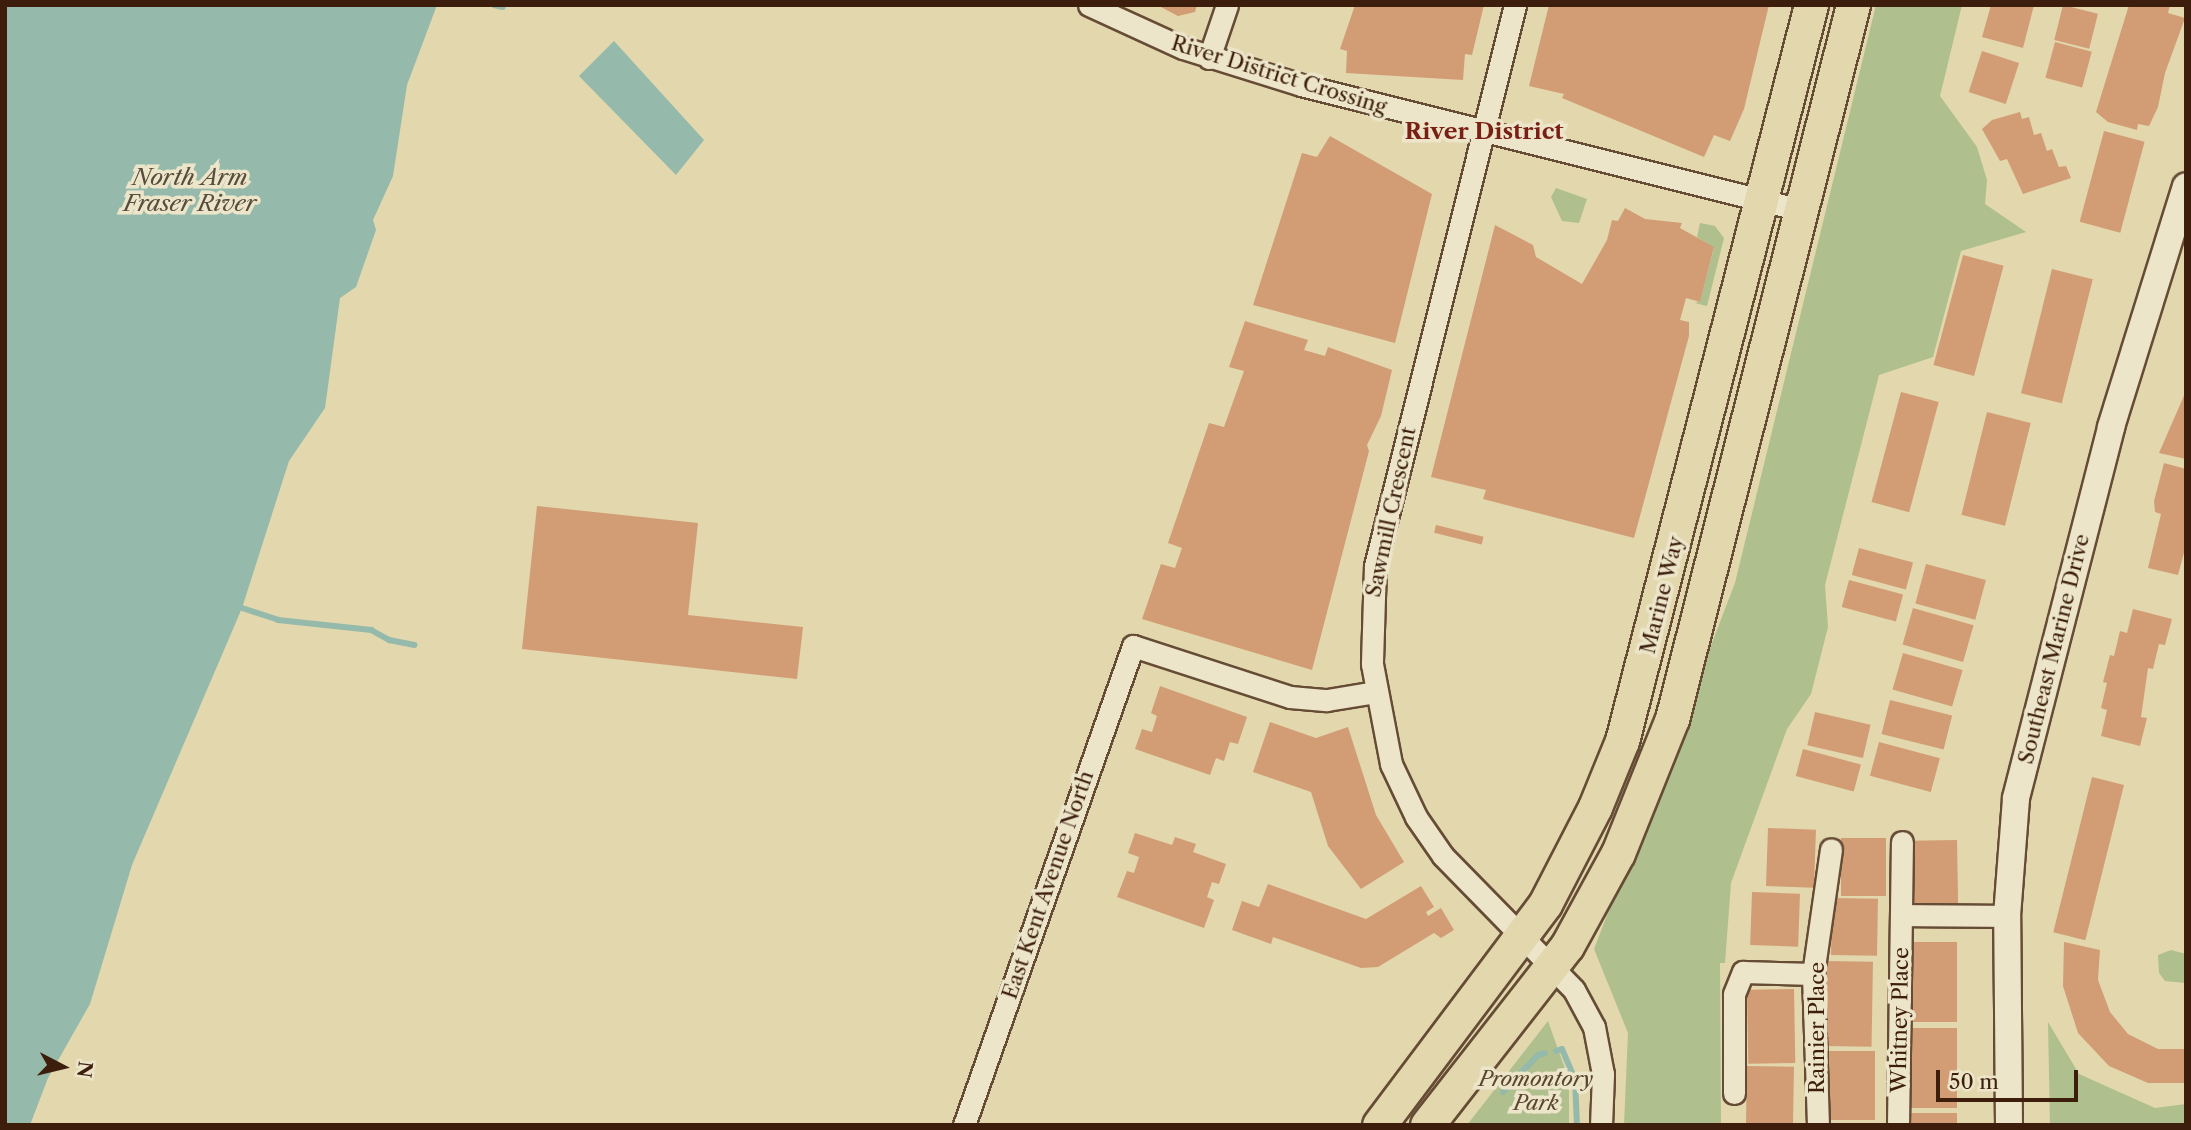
<!DOCTYPE html>
<html>
<head>
<meta charset="utf-8">
<style>
	body { margin:0 }
	#map { position:relative; width:2191px; height:1130px; overflow:hidden; background:#e2d7ad; font-family:"Libre Caslon Text",serif }
	div>[style] { position:absolute }
	.green>* { inset:0; background:#afbf8d }
	.water>* { inset:0; background:#95baab }
	.stream>* { height:6px; margin:-3px; padding:0 3px; transform-origin:3px; border-radius:3px; background:#95baab }
	.building>* { inset:0; background:#d29d75; transform-origin:0 0 }
	.roads { filter:drop-shadow(2px 0 #664c35) drop-shadow(-2px 0 #664c35) drop-shadow(0 2px #664c35) drop-shadow(0 -2px #664c35) }
	.minor>* { height:21px; margin:-10.5px; padding:0 10.5px; transform-origin:10.5px; border-radius:10.5px; background:#ece5ca }
	.tertiary>* { height:26px; margin:-13px; padding:0 13px; transform-origin:13px; border-radius:13px; background:#ece5ca }
	.primary>* { height:33px; margin:-16.5px; padding:0 16.5px; transform-origin:16.5px; border-radius:16.5px; background:#e2d7ad }
	span { translate:-50% -50%; white-space:nowrap; text-align:center; line-height:1.15; -webkit-text-stroke:7px #ece5ca; paint-order:stroke }
	.street-label { font-size:21px; color:#3d1e0d }
	.park-label { font-size:21px; color:#5a462d; font-style:italic }
	.neighbourhood-label { font-size:23px; color:#7a1f14; font-weight:700 }
	.water-label { font-size:23px; color:#574d3c; font-style:italic }
	.frame { position:absolute; inset:0; border:7px solid #3d1e0d; pointer-events:none }
	.north { position:absolute; left:28px; top:1032px; width:70px; height:70px; -webkit-text-stroke:5px #ece5ca; paint-order:stroke; rotate:97deg; font-size:19px; font-weight:700; line-height:28px; text-align:center; color:#3d1e0d }
	.north::after { content:''; display:block; margin:auto; width:24px; height:32px; background:#3d1e0d; clip-path:polygon(50% 0,100% 100%,50% 72%,0 100%) }
	.scale { position:absolute; left:1936px; top:1070px; width:142px; height:32px; box-sizing:border-box; border:4px solid #3d1e0d; border-top:0; padding-left:9px; font-size:21px; line-height:24px; white-space:nowrap; color:#3d1e0d; -webkit-text-stroke:5px #ece5ca; paint-order:stroke }
</style>
</head>
<body>
<div id="map">
	<div class="green">
		<div style="clip-path:polygon(1876px 5px,1962px 5px,1940px 96px,1977px 147px,1987px 180px,1985px 204px,2026px 232px,1961px 251px,1933px 357px,1879px 375px,1825px 585px,1828px 627px,1811px 694px,1787px 729px,1731px 883px,1725px 963px,1720px 963px,1721px 1125px,1624px 1125px,1628px 1033px,1594px 949px,1735px 583px)"></div>
		<div style="clip-path:polygon(1556px 188px,1587px 199px,1579px 223px,1562px 221px,1551px 197px)"></div>
		<div style="clip-path:polygon(1700px 223px,1715px 226px,1724px 238px,1707px 306px,1695px 303px,1700px 301px,1714px 248px,1697px 237px)"></div>
		<div style="clip-path:polygon(2171px 950px,2186px 954px,2186px 983px,2165px 981px,2159px 973px,2158px 955px)"></div>
		<div style="clip-path:polygon(1548px 1021px,1569px 1080px,1569px 1125px,1467px 1125px)"></div>
		<div style="clip-path:polygon(2048px 1022px,2079px 1074px,2155px 1108px,2186px 1104px,2186px 1125px,2050px 1125px)"></div>
	</div>
	<div class="water">
		<div style="clip-path:polygon(5px 5px,437px 5px,407px 85px,393px 176px,373px 220px,376px 230px,356px 287px,340px 298px,325px 408px,289px 461px,242px 608px,132px 865px,90px 1004px,48px 1078px,30px 1125px,5px 1125px)"></div>
		<div style="clip-path:polygon(614px 41px,704px 140px,676px 175px,579px 76px)"></div>
	</div>
	<div class="stream">
		<div style="left:494px;top:5px;width:9px;rotate:13deg"></div>
		<div style="left:242px;top:608px;width:38px;rotate:18deg"></div>
		<div style="left:278px;top:620px;width:94px;rotate:6.1deg"></div>
		<div style="left:371px;top:630px;width:21px;rotate:29deg"></div>
		<div style="left:389px;top:640px;width:26px;rotate:11deg"></div>
		<div style="left:1556px;top:1051px;width:6px;rotate:-18deg"></div>
		<div style="left:1562px;top:1049px;width:34px;rotate:67deg"></div>
		<div style="left:1575px;top:1080px;width:45px;rotate:87.5deg"></div>
		<div style="left:1503px;top:1092px;width:51px;rotate:-46.6deg"></div>
		<div style="left:1538px;top:1055px;width:7px;rotate:-16deg"></div>
	</div>
	<div class="building">
		<div style="clip-path:polygon(1157px 5px,1197px 5px,1195px 12px,1178px 16px)"></div>
		<div style="clip-path:polygon(1355px 5px,1484px 5px,1472px 55px,1465px 54px,1463px 80px,1346px 73px,1347px 51px,1340px 49px)"></div>
		<div style="clip-path:polygon(1549px 5px,1769px 5px,1744px 109px,1730px 141px,1714px 135px,1704px 157px,1562px 98px,1564px 94px,1529px 86px)"></div>
		<div style="clip-path:polygon(1991px 5px,2034px 5px,2023px 48px,1982px 37px)"></div>
		<div style="left:2063px;top:5px;width:36px;height:36px;rotate:14deg"></div>
		<div style="clip-path:polygon(2129px 5px,2170px 5px,2168px 13px,2185px 18px,2165px 73px,2158px 107px,2149px 126px,2138px 124px,2137px 130px,2108px 122px,2096px 112px)"></div>
		<div style="left:2055px;top:42px;width:38px;height:37px;rotate:15deg"></div>
		<div style="left:1982px;top:51px;width:39px;height:43px;rotate:18deg"></div>
		<div style="clip-path:polygon(2020px 112px,2022px 119px,2029px 117px,2034px 135px,2041px 133px,2047px 151px,2052px 149px,2059px 167px,2066px 166px,2071px 178px,2023px 194px,2007px 159px,2000px 161px,1982px 129px,1992px 120px)"></div>
		<div style="left:2104px;top:131px;width:42px;height:94px;rotate:15deg"></div>
		<div style="clip-path:polygon(1330px 136px,1432px 194px,1395px 343px,1253px 305px,1302px 153px,1317px 157px)"></div>
		<div style="clip-path:polygon(1625px 208px,1645px 219px,1682px 223px,1680px 228px,1714px 247px,1700px 302px,1686px 298px,1680px 320px,1689px 322px,1689px 336px,1634px 538px,1483px 499px,1486px 490px,1431px 477px,1495px 225px,1533px 245px,1536px 257px,1582px 284px,1607px 240px,1612px 220px,1618px 221px)"></div>
		<div style="left:1963px;top:255px;width:42px;height:114px;rotate:15deg"></div>
		<div style="left:2052px;top:269px;width:42px;height:128px;rotate:14deg"></div>
		<div style="clip-path:polygon(1245px 321px,1308px 340px,1304px 350px,1325px 356px,1328px 347px,1392px 370px,1381px 416px,1367px 445px,1369px 451px,1312px 670px,1142px 619px,1161px 564px,1175px 568px,1182px 548px,1168px 543px,1209px 423px,1224px 427px,1244px 371px,1229px 367px)"></div>
		<div style="clip-path:polygon(2186px 391px,2186px 459px,2159px 453px)"></div>
		<div style="left:1901px;top:392px;width:39px;height:114px;rotate:15deg"></div>
		<div style="left:1987px;top:412px;width:45px;height:106px;rotate:14deg"></div>
		<div style="clip-path:polygon(2164px 463px,2186px 469px,2186px 545px,2178px 575px,2148px 568px,2161px 514px,2155px 512px,2154px 501px)"></div>
		<div style="clip-path:polygon(537px 506px,698px 523px,688px 615px,803px 627px,797px 679px,522px 649px)"></div>
		<div style="left:1436px;top:525px;width:49px;height:8px;rotate:14deg"></div>
		<div style="left:1859px;top:548px;width:56px;height:28px;rotate:15deg"></div>
		<div style="left:1926px;top:564px;width:62px;height:41px;rotate:15deg"></div>
		<div style="left:1849px;top:580px;width:56px;height:28px;rotate:15deg"></div>
		<div style="left:1913px;top:608px;width:63px;height:38px;rotate:16deg"></div>
		<div style="clip-path:polygon(2133px 609px,2172px 619px,2165px 645px,2159px 644px,2153px 669px,2148px 668px,2141px 717px,2147px 718px,2140px 746px,2101px 736px,2107px 710px,2101px 708px,2107px 683px,2103px 682px,2110px 655px,2114px 656px,2120px 631px,2127px 633px)"></div>
		<div style="left:1903px;top:653px;width:62px;height:38px;rotate:16deg"></div>
		<div style="clip-path:polygon(1160px 686px,1247px 717px,1238px 744px,1230px 742px,1224px 761px,1216px 758px,1210px 775px,1135px 749px,1142px 729px,1152px 732px,1157px 716px,1151px 713px)"></div>
		<div style="left:1890px;top:700px;width:64px;height:35px;rotate:14deg"></div>
		<div style="left:1815px;top:712px;width:57px;height:34px;rotate:13deg"></div>
		<div style="clip-path:polygon(1270px 722px,1316px 738px,1348px 727px,1376px 815px,1404px 862px,1361px 889px,1328px 846px,1311px 792px,1253px 772px)"></div>
		<div style="left:1879px;top:742px;width:63px;height:35px;rotate:15deg"></div>
		<div style="left:1803px;top:749px;width:60px;height:28px;rotate:15deg"></div>
		<div style="left:2092px;top:777px;width:33px;height:160px;rotate:14deg"></div>
		<div style="left:1768px;top:828px;width:48px;height:58px;rotate:2deg"></div>
		<div style="clip-path:polygon(1135px 833px,1172px 845px,1175px 837px,1196px 844px,1193px 852px,1226px 864px,1219px 884px,1212px 882px,1207px 897px,1214px 900px,1204px 928px,1117px 897px,1127px 871px,1134px 873px,1139px 857px,1128px 853px)"></div>
		<div style="left:1841px;top:838px;width:45px;height:58px"></div>
		<div style="left:1957px;top:840px;width:65px;height:46px;rotate:89deg"></div>
		<div style="clip-path:polygon(1268px 884px,1366px 919px,1421px 886px,1434px 907px,1426px 912px,1428px 916px,1441px 908px,1454px 930px,1441px 938px,1434px 933px,1378px 967px,1361px 968px,1273px 937px,1271px 944px,1232px 930px,1242px 901px,1259px 907px)"></div>
		<div style="left:1752px;top:892px;width:48px;height:53px;rotate:2deg"></div>
		<div style="left:1832px;top:898px;width:46px;height:57px;rotate:1deg"></div>
		<div style="left:1910px;top:942px;width:47px;height:80px"></div>
		<div style="clip-path:polygon(2064px 942px,2100px 950px,2098px 980px,2110px 1012px,2128px 1034px,2158px 1049px,2186px 1049px,2186px 1083px,2148px 1083px,2109px 1066px,2078px 1033px,2063px 986px)"></div>
		<div style="left:1827px;top:961px;width:46px;height:85px;rotate:1deg"></div>
		<div style="left:1794px;top:989px;width:74px;height:47px;rotate:89deg"></div>
		<div style="left:1957px;top:1028px;width:80px;height:51px;rotate:90deg"></div>
		<div style="left:1829px;top:1051px;width:46px;height:69px"></div>
		<div style="left:1747px;top:1066px;width:47px;height:59px;rotate:1deg"></div>
		<div style="left:1957px;top:1113px;width:12px;height:48px;rotate:90deg"></div>
	</div>
	<div class="roads">
		<div class="minor">
			<div style="left:1089px;top:5px;width:103px;rotate:24.6deg"></div>
			<div style="left:1183px;top:48px;width:124px;rotate:17.4deg"></div>
			<div style="left:1301px;top:85px;width:515px;rotate:14.04deg"></div>
			<div style="left:1515px;top:5px;width:578px;rotate:104.01deg"></div>
			<div style="left:1375px;top:566px;width:98px;rotate:91.8deg"></div>
			<div style="left:1372px;top:664px;width:102px;rotate:79.2deg"></div>
			<div style="left:1391px;top:764px;width:59px;rotate:64.7deg"></div>
			<div style="left:1416px;top:817px;width:47px;rotate:55.3deg"></div>
			<div style="left:1443px;top:856px;width:187px;rotate:45.6deg"></div>
			<div style="left:1574px;top:990px;width:42px;rotate:61.6deg"></div>
			<div style="left:1594px;top:1027px;width:48px;rotate:79.2deg"></div>
			<div style="left:1603px;top:1074px;width:51px;rotate:92.2deg"></div>
			<div style="left:1209px;top:58px;width:56px;rotate:-71.2deg"></div>
			<div style="left:1902px;top:915px;width:105px;rotate:0.5deg"></div>
			<div style="left:1734px;top:1093px;width:99px;rotate:-90deg"></div>
			<div style="left:1734px;top:994px;width:24px;rotate:-68deg"></div>
			<div style="left:1743px;top:972px;width:70px;rotate:1.6deg"></div>
			<div style="left:964px;top:1125px;width:508px;rotate:-70.57deg"></div>
			<div style="left:1133px;top:646px;width:165px;rotate:18deg"></div>
			<div style="left:1290px;top:697px;width:37px;rotate:5deg"></div>
			<div style="left:1327px;top:700px;width:50px;rotate:-9.3deg"></div>
			<div style="left:1818px;top:1125px;width:151px;rotate:-91.9deg"></div>
			<div style="left:1813px;top:974px;width:126px;rotate:-81.8deg"></div>
			<div style="left:1898px;top:1125px;width:283px;rotate:-89.2deg"></div>
		</div>
		<div class="tertiary">
			<div style="left:2009px;top:1125px;width:209px;rotate:-90.5deg"></div>
			<div style="left:2007px;top:916px;width:118px;rotate:-85.6deg"></div>
			<div style="left:2016px;top:798px;width:383px;rotate:-75.6deg"></div>
			<div style="left:2111px;top:427px;width:252px;rotate:-72.7deg"></div>
		</div>
		<div class="primary">
			<div style="left:1379px;top:1125px;width:276px;rotate:-53.1deg"></div>
			<div style="left:1545px;top:904px;width:109px;rotate:-62.7deg"></div>
			<div style="left:1595px;top:807px;width:71px;rotate:-67.8deg"></div>
			<div style="left:1622px;top:741px;width:760px;rotate:-75.6deg"></div>
			<div style="left:1427px;top:1125px;width:227px;rotate:-52deg"></div>
			<div style="left:1567px;top:946px;width:106px;rotate:-61.3deg"></div>
			<div style="left:1618px;top:853px;width:144px;rotate:-68.1deg"></div>
			<div style="left:1672px;top:719px;width:737px;rotate:-75.78deg"></div>
		</div>
	</div>
	<div class="street-label">
		<span style="left:1279px;top:75px;rotate:17deg">River District Crossing</span>
		<span style="left:1391px;top:512px;rotate:-78deg">Sawmill Crescent</span>
		<span style="left:1662px;top:595px;rotate:-76deg">Marine Way</span>
		<span style="left:2054px;top:649px;rotate:-76deg">Southeast Marine Drive</span>
		<span style="left:1048px;top:885px;rotate:-71deg">East Kent Avenue North</span>
		<span style="left:1900px;top:1020px;rotate:-89deg">Whitney Place</span>
		<span style="left:1817px;top:1028px;rotate:-90deg">Rainier Place</span>
	</div>
	<div class="park-label">
		<span style="left:1536px;top:1091px">Promontory<br>Park</span>
	</div>
	<div class="neighbourhood-label">
		<span style="left:1484px;top:131px">River District</span>
	</div>
	<div class="water-label">
		<span style="left:190px;top:190px">North Arm<br>Fraser River</span>
	</div>
	<div class="frame"></div>
	<div class="north">N</div>
	<div class="scale">50 m</div>
</div>
</body>
</html>
